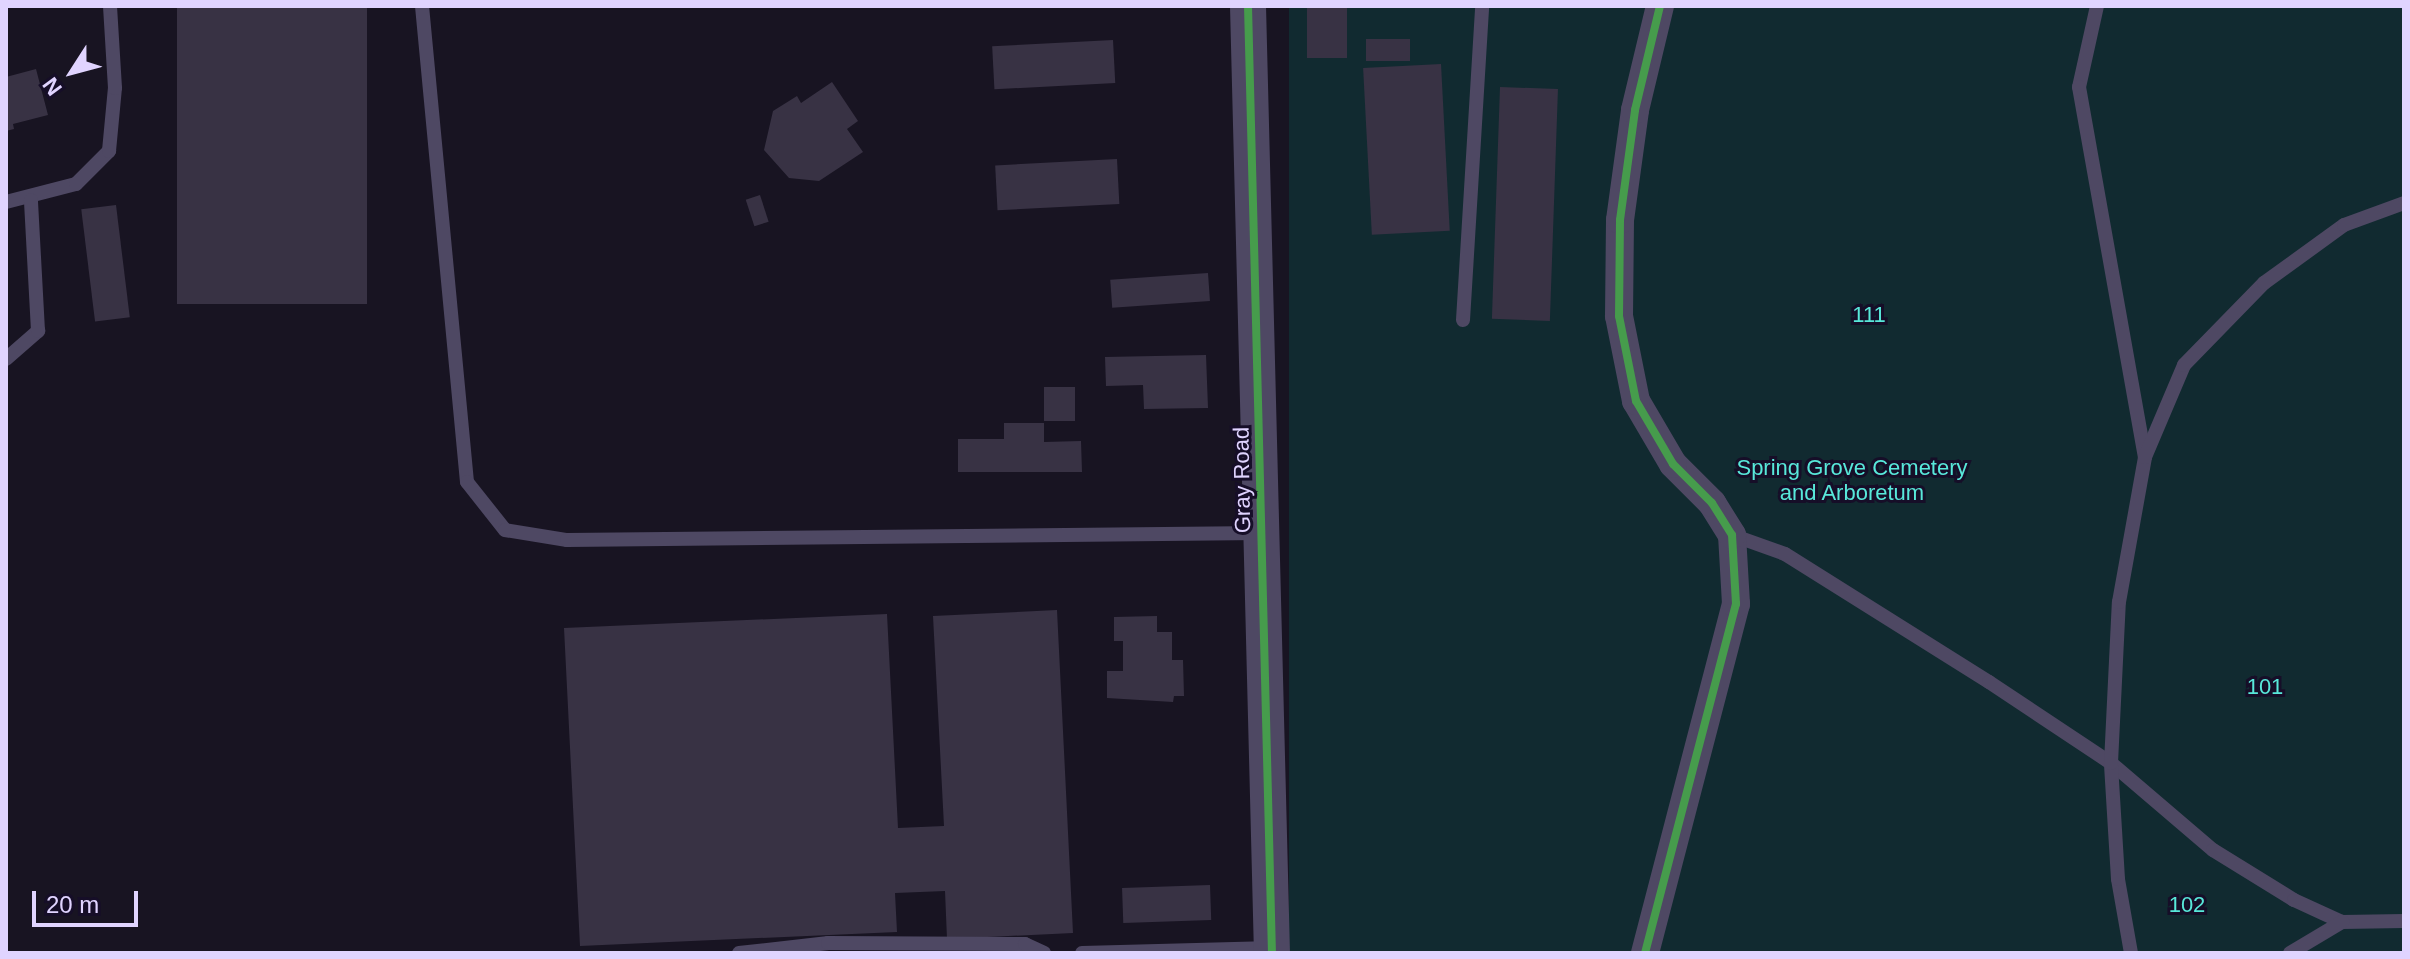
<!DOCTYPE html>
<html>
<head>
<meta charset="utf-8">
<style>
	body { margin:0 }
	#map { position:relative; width:2410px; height:959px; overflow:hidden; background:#181422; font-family:Arial,sans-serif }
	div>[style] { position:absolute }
	.green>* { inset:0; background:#112a30; transform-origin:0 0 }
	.building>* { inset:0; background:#383244; transform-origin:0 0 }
	.service>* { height:14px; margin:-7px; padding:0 7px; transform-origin:7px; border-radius:7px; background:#4e4863 }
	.minor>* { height:28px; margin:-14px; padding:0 14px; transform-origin:14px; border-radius:14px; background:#4e4863 }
	.tertiary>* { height:36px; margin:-18px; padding:0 18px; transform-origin:18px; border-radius:18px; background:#4e4863 }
	.cycleway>* { height:8px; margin:-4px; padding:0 4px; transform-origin:4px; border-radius:4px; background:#469c4c }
	span { translate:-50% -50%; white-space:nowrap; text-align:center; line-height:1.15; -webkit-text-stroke:6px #160e28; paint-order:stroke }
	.park-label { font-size:22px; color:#58e8da }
	.street-label { font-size:22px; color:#e0d4ff }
	.frame { position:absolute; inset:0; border:8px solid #e0d4ff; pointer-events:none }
	.north { position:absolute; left:32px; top:32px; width:80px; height:80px; -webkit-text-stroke:6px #160e28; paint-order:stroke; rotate:234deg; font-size:22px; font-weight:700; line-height:32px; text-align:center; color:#e0d4ff }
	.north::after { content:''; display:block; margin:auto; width:28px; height:36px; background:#e0d4ff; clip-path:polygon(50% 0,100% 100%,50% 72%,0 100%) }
	.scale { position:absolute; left:32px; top:891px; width:106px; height:36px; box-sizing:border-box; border:4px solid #e0d4ff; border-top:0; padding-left:10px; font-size:24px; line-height:28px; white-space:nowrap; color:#e0d4ff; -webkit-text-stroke:6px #160e28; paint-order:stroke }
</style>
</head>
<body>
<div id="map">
	<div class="green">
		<div style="left:1289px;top:6px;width:1115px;height:947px"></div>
	</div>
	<div class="building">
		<div style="left:177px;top:6px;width:190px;height:298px"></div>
		<div style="left:1307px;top:6px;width:40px;height:52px"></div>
		<div style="left:1410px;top:39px;width:22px;height:44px;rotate:90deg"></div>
		<div style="left:1113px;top:40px;width:43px;height:121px;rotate:87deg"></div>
		<div style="left:1441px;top:64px;width:167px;height:78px;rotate:87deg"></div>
		<div style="clip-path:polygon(36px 69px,48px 115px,13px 124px,14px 129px,6px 131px,6px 77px)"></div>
		<div style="clip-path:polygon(832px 82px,858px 121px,847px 129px,863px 152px,819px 181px,789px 178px,764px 150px,773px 111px,797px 96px,801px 103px)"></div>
		<div style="left:1500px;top:87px;width:58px;height:232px;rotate:2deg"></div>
		<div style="left:1117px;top:159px;width:45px;height:122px;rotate:87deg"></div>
		<div style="left:760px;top:195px;width:28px;height:15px;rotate:72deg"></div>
		<div style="left:116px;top:205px;width:113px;height:35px;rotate:83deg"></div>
		<div style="left:1208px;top:273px;width:28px;height:98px;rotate:86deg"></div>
		<div style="clip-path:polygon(1206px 355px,1208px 408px,1144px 409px,1143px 385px,1106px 386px,1105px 357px)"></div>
		<div style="left:1044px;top:387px;width:31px;height:34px"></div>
		<div style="clip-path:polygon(1004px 423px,1044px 423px,1044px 442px,1081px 441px,1082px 472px,958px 472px,958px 439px,1004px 439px)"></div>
		<div style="clip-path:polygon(1057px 610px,1073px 933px,947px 939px,945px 891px,895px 893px,897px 932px,580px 946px,564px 628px,887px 614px,898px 828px,944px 826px,933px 616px)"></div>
		<div style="clip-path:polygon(1157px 616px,1157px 632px,1172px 632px,1172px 660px,1183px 660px,1184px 696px,1174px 696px,1173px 702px,1107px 698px,1107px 671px,1123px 671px,1123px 641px,1114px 641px,1114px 617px)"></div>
		<div style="left:1210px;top:885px;width:35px;height:88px;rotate:88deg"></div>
	</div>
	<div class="service">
		<div style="left:422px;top:6px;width:478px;rotate:84.6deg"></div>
		<div style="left:467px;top:482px;width:61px;rotate:51.6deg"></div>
		<div style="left:505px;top:530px;width:63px;rotate:9.2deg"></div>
		<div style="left:567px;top:540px;width:694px;rotate:-0.58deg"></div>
		<div style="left:2097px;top:6px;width:83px;rotate:102.5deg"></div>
		<div style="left:2079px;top:87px;width:376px;rotate:79.9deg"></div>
		<div style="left:6px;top:202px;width:72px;rotate:-14.4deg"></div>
		<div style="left:76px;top:184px;width:47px;rotate:-45deg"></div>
		<div style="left:109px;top:151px;width:63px;rotate:-84.6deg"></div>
		<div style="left:115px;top:88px;width:82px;rotate:-93.5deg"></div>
		<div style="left:1463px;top:320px;width:315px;rotate:-86.5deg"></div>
		<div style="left:6px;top:359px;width:43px;rotate:-41.2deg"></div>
		<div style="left:38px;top:331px;width:131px;rotate:-93.1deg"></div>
		<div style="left:1732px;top:535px;width:56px;rotate:19.7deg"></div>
		<div style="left:1785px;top:554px;width:241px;rotate:32.1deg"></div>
		<div style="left:1989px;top:682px;width:146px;rotate:33.6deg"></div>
		<div style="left:2111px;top:763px;width:134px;rotate:40.5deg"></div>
		<div style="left:2213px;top:850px;width:95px;rotate:31.7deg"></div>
		<div style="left:2294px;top:900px;width:53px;rotate:24.6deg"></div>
		<div style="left:2342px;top:922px;width:62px;rotate:-0.9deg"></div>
		<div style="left:739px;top:953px;width:90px;rotate:-6.4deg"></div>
		<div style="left:828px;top:943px;width:197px;rotate:0.3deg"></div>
		<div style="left:1025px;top:944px;width:21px;rotate:25deg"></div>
		<div style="left:1082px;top:953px;width:190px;rotate:-1.5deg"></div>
		<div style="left:2131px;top:953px;width:75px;rotate:-100deg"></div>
		<div style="left:2118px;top:879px;width:116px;rotate:-93.5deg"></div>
		<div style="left:2111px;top:763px;width:161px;rotate:-87.2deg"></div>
		<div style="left:2119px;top:602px;width:147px;rotate:-79.8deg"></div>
		<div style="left:2145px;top:457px;width:100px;rotate:-67deg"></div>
		<div style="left:2184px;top:365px;width:115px;rotate:-45.7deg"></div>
		<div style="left:2264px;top:283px;width:99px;rotate:-35.9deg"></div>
		<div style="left:2344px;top:225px;width:64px;rotate:-20.1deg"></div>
		<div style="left:2290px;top:953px;width:61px;rotate:-30.8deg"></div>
	</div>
	<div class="minor">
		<div style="left:1645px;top:953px;width:361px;rotate:-75.4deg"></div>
		<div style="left:1736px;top:604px;width:69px;rotate:-93.3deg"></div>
		<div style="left:1732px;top:535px;width:38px;rotate:-122deg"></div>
		<div style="left:1712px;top:503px;width:55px;rotate:-135deg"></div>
		<div style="left:1673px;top:464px;width:73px;rotate:-120.4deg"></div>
		<div style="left:1636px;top:401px;width:87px;rotate:-101.3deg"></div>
		<div style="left:1619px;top:316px;width:96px;rotate:-89.4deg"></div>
		<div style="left:1620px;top:220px;width:111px;rotate:-82.2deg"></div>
		<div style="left:1635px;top:110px;width:107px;rotate:-76.5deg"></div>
	</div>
	<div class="tertiary">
		<div style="left:1248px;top:6px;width:947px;rotate:88.55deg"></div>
	</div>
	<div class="cycleway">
		<div style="left:1248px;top:6px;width:947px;rotate:88.55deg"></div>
		<div style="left:1645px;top:953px;width:361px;rotate:-75.4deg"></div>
		<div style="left:1736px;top:604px;width:69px;rotate:-93.3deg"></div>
		<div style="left:1732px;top:535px;width:38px;rotate:-122deg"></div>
		<div style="left:1712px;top:503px;width:55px;rotate:-135deg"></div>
		<div style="left:1673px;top:464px;width:73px;rotate:-120.4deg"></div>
		<div style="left:1636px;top:401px;width:87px;rotate:-101.3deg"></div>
		<div style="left:1619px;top:316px;width:96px;rotate:-89.4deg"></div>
		<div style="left:1620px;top:220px;width:111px;rotate:-82.2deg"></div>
		<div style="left:1635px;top:110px;width:107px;rotate:-76.5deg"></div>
	</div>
	<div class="park-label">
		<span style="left:1869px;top:315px">111</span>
		<span style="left:1852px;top:480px">Spring Grove Cemetery<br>and Arboretum</span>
		<span style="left:2265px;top:687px">101</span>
		<span style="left:2187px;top:905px">102</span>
	</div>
	<div class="street-label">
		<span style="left:1242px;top:480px;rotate:-91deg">Gray Road</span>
	</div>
	<div class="frame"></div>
	<div class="north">N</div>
	<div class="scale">20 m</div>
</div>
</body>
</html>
